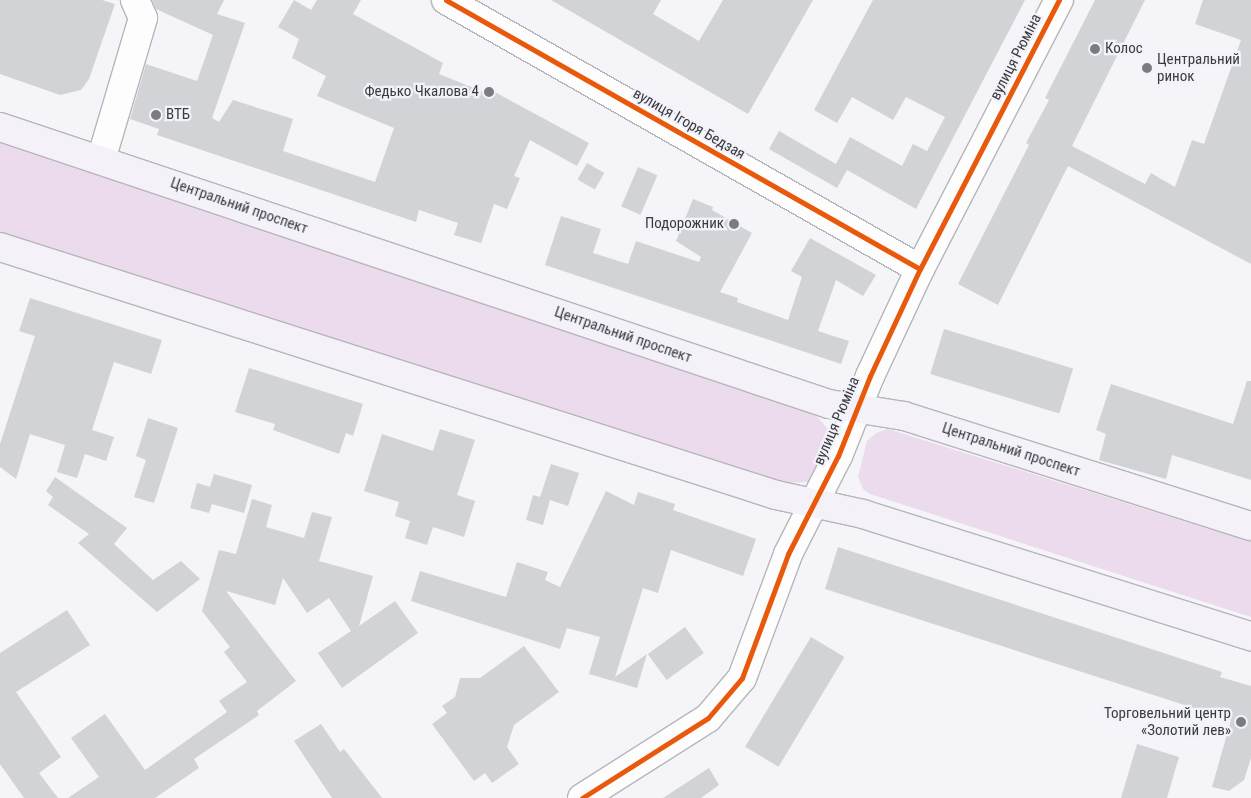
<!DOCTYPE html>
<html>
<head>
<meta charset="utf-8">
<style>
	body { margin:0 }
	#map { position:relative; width:1251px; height:798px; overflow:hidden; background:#f4f4f9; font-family:"Roboto Condensed",sans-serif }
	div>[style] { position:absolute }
	.green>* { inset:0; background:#ecdbec }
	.building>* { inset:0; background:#d2d3d7; transform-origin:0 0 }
	.roads { filter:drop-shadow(1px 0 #b6b6b9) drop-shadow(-1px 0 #b6b6b9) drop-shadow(0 1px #b6b6b9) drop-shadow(0 -1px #b6b6b9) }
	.minor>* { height:28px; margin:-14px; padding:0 14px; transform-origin:14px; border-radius:14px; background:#fdfdfe }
	.major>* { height:28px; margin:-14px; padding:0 14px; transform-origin:14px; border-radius:14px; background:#f4f1f8 }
	.cycleway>* { height:5px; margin:-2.5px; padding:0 2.5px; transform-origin:2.5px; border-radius:2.5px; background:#e8590c }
	.dots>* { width:14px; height:14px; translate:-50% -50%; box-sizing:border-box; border:2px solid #f2f2fb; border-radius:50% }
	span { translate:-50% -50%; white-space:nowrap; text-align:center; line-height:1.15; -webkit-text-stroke:4.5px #f2f2fb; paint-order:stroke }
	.poi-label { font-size:15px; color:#3b3b3f }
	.left { translate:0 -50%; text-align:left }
	.right { translate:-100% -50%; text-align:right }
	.street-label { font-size:15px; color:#3b3b3f }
</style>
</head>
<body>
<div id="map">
	<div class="green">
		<div style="clip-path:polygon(0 143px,816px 415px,831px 433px,817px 474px,808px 482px,788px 483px,0 232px)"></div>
		<div style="clip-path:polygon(888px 429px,1251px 542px,1251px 617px,870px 494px,863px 489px,858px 477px,867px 441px,876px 433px)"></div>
	</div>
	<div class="building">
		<div style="clip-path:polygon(0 0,102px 0,115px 4px,89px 79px,81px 90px,60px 95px,0 74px)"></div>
		<div style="clip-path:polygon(152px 0,224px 0,217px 14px,245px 23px,212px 118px,219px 122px,233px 100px,293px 119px,283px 151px,375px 182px,394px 128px,317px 96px,326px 76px,292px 58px,299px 39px,278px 27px,294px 0,311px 10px,317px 0,361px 0,353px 14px,443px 63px,439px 74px,491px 95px,493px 91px,589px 143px,577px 166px,530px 140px,514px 176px,520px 178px,507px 209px,494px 204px,481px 243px,454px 235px,458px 223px,419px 210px,416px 222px,157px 135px,159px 129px,130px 119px,146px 64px,197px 81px,213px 35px,156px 9px)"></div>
		<div style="clip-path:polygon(551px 0,661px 0,653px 14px,699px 41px,723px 0,813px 0,748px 114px)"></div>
		<div style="clip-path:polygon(873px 0,1025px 0,916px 209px,847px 170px,837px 188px,769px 149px,779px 131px,836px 164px,850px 137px,902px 166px,913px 144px,927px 151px,945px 117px,906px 97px,893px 120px,852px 97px,837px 123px,814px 110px)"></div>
		<div style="clip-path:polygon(1095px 0,1145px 0,1072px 146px,1145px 184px,1151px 173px,1175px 187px,1192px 140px,1204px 144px,1241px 40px,1195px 24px,1203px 0,1251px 0,1251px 264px,1068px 166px,998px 305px,958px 284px,1029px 145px,1026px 143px,1049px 100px,1045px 98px)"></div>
		<div style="left:587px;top:163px;width:20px;height:19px;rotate:30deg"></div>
		<div style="left:638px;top:167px;width:21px;height:43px;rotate:23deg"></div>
		<div style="clip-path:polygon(693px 199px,713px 207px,712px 210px,752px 233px,720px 292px,738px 298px,737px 302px,788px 320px,802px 277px,791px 271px,810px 238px,876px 275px,863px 296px,836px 280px,818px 331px,849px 341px,841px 364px,545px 265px,561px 216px,601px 229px,593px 253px,628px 264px,636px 241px,699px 262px,701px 257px,676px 241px)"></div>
		<div style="clip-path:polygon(30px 298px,162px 340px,151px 374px,114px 362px,92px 430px,114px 437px,106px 461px,85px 454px,77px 478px,57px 472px,65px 445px,30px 434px,16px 479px,0 467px,0 444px,35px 336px,19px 331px)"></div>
		<div style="left:944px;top:329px;width:135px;height:47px;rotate:17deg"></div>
		<div style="clip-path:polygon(249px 368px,363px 404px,353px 436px,346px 433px,339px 454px,273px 430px,275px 424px,235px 412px)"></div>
		<div style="clip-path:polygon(1247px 381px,1251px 381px,1251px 480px,1172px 455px,1166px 479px,1099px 460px,1106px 434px,1096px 430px,1111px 384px,1233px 424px)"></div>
		<div style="clip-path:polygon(148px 418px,178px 428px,154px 503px,134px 497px,146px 460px,136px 456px)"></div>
		<div style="clip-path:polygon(440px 429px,475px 440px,457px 495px,475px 501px,464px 537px,433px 527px,427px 545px,405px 538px,410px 521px,395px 516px,399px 502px,364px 491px,382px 434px,433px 451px)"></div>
		<div style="clip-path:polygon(551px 464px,579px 473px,568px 506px,550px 500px,543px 525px,526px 520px,533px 495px,540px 497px)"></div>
		<div style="clip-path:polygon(214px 474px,252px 485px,244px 513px,212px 504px,209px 513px,190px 508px,197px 483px,210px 487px)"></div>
		<div style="clip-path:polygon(55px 477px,127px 528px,114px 544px,153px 580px,181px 561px,200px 579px,157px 612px,78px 543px,89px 534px,48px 505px,53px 497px,46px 491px)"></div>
		<div style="clip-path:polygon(606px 491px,634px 505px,638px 492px,675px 504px,673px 510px,756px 539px,743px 576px,671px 550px,658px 593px,643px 588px,615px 677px,647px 654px,637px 688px,589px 674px,600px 637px,567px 628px,560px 649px,411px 601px,420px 571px,506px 597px,517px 562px,548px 572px,545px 580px,560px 587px)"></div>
		<div style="clip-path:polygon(252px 499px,272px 505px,266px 527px,304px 538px,312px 512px,332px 517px,319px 561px,373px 576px,359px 626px,395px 601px,418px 633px,342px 688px,318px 653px,351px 631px,329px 598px,307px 613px,283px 578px,275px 605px,226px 591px,296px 681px,257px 711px,259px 715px,194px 759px,199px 768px,155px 798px,68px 798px,99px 777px,71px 738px,105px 714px,145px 770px,227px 712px,219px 701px,247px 682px,224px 652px,230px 647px,202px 611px,219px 550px,236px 554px)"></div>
		<div style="clip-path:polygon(838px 547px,1222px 672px,1220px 677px,1251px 686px,1251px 758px,1244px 780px,1229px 791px,1212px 787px,1231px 720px,825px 589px)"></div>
		<div style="clip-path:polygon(67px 610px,90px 645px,16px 692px,61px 757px,39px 773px,58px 798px,24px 798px,0 764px,0 653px)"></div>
		<div style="left:685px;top:627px;width:32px;height:46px;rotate:54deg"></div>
		<div style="left:811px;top:637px;width:39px;height:128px;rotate:31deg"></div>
		<div style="clip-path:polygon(524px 646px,559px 692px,514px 725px,507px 747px,519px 764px,492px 783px,485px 773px,474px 781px,432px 724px,447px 713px,442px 706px,455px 697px,460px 678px,480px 678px)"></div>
		<div style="clip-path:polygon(321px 724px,340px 752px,344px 749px,382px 798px,332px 798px,294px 741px)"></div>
		<div style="clip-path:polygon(1137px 744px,1179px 757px,1167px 798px,1121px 798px)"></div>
		<div style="clip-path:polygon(709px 768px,719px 785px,701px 798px,663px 798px)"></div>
	</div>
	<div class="roads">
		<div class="minor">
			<div style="left:446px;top:0;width:545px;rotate:29.58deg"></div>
			<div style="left:101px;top:160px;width:148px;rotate:-73.5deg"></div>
			<div style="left:143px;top:18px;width:20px;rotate:-114deg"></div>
			<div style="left:582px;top:798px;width:149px;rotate:-32.4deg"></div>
			<div style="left:708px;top:718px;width:52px;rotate:-49.6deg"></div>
			<div style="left:742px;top:678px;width:132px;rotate:-69.6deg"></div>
			<div style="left:788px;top:554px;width:110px;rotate:-63deg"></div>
			<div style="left:838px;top:456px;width:86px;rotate:-68.2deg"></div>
			<div style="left:870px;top:376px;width:118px;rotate:-65deg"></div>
			<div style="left:920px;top:269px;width:303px;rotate:-62.7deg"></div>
		</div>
		<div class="major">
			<div style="left:0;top:127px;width:874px;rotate:18.48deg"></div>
			<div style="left:829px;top:404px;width:76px;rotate:9.1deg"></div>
			<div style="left:904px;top:416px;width:364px;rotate:17.6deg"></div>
			<div style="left:0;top:247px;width:815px;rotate:17.72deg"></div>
			<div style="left:776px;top:495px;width:89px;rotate:12.3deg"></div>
			<div style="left:863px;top:514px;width:407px;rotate:17.5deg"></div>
		</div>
	</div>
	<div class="cycleway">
		<div style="left:446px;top:0;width:545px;rotate:29.58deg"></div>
		<div style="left:582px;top:798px;width:149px;rotate:-32.4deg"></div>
		<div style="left:708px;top:718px;width:52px;rotate:-49.6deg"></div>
		<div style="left:742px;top:678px;width:132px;rotate:-69.6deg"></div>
		<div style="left:788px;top:554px;width:110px;rotate:-63deg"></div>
		<div style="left:838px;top:456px;width:86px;rotate:-68.2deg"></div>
		<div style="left:870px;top:376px;width:118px;rotate:-65deg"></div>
		<div style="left:920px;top:269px;width:303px;rotate:-62.7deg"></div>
	</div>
	<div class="dots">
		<div style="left:1095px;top:49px;background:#7c7c80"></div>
		<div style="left:1147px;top:68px;background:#7c7c80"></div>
		<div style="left:489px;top:92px;background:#7c7c80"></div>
		<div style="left:156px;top:115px;background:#7c7c80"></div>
		<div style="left:734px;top:224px;background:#7c7c80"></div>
		<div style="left:1241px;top:722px;background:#7c7c80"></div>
	</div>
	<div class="poi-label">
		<span class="left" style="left:1105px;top:49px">Колос</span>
		<span class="left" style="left:1157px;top:68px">Центральний<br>ринок</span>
		<span class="right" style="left:479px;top:92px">Федько Чкалова 4</span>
		<span class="left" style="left:166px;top:115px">ВТБ</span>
		<span class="right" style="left:724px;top:224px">Подорожник</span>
		<span class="right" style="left:1231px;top:722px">Торговельний центр<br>«Золотий лев»</span>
	</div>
	<div class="street-label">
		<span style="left:1016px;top:57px;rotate:-63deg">вулиця Рюміна</span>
		<span style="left:689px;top:124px;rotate:30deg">вулиця Ігоря Бедзая</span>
		<span style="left:239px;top:206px;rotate:19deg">Центральний проспект</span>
		<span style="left:623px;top:335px;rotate:19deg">Центральний проспект</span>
		<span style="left:837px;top:421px;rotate:-67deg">вулиця Рюміна</span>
		<span style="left:1011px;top:450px;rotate:18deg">Центральний проспект</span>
	</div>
</div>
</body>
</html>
